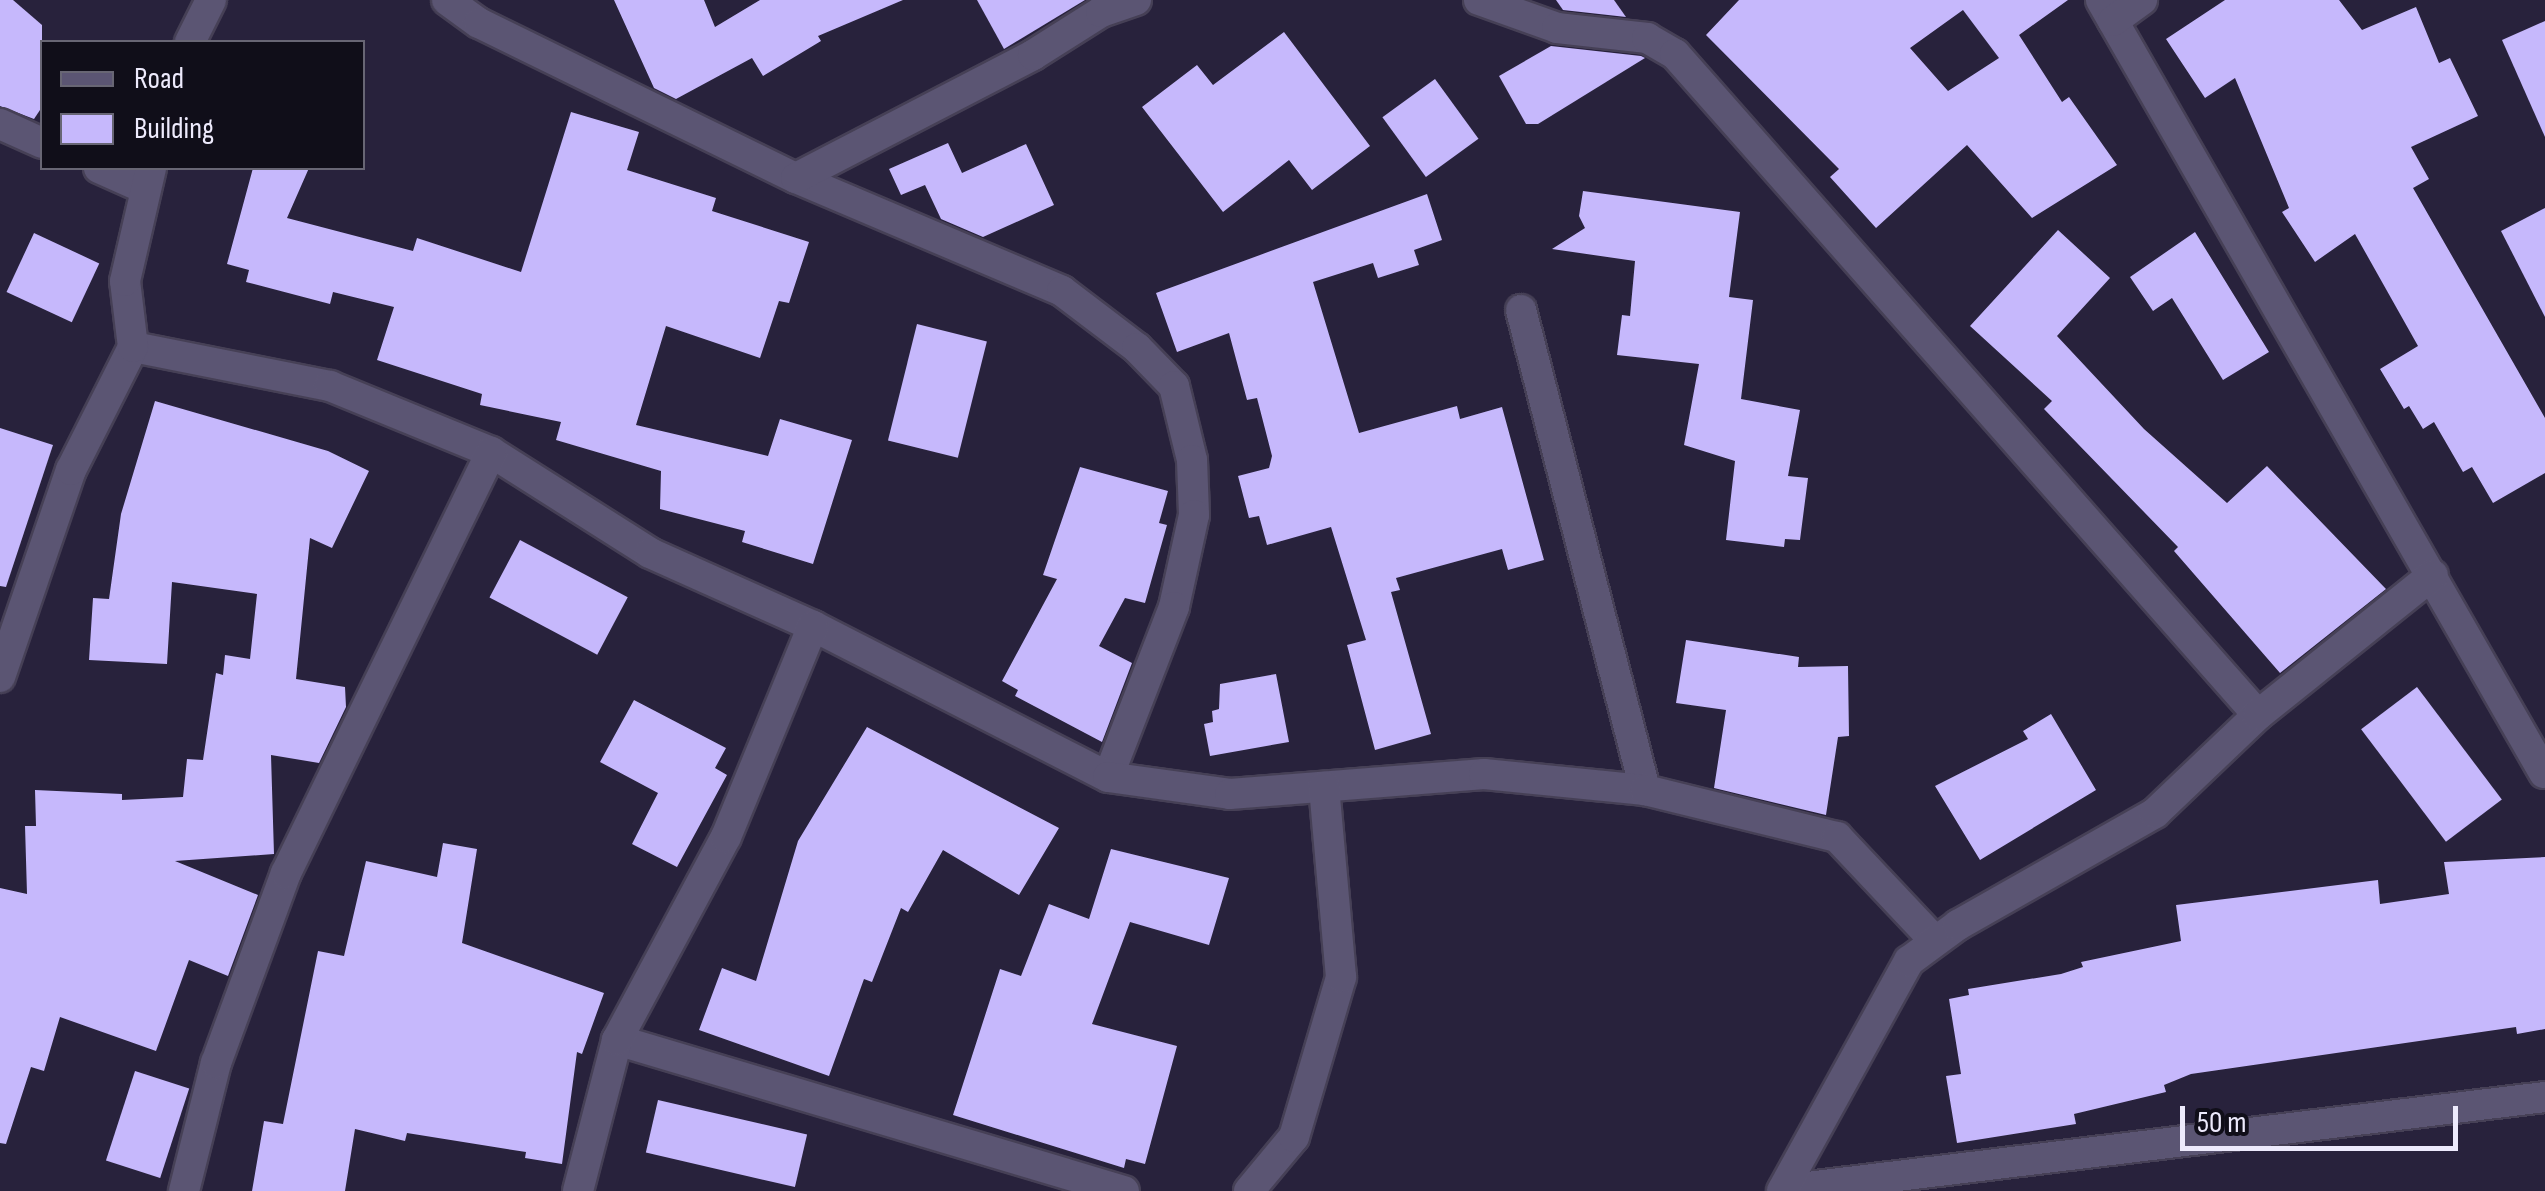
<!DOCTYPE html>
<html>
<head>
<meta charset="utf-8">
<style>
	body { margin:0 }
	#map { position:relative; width:2545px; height:1191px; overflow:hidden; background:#28223c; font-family:"Sofia Sans Condensed",sans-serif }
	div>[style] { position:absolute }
	.building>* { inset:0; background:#c6b8fc; transform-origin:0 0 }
	.roads { filter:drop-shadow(2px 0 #464056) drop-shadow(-2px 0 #464056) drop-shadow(0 2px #464056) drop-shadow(0 -2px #464056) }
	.minor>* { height:30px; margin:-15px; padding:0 15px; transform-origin:15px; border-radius:15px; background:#5b5573 }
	span { translate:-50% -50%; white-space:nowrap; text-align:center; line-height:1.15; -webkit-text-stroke:10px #100e19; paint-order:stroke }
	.legend { position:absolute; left:40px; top:40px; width:325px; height:130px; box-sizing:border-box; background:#100e19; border:2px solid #686674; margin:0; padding:12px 18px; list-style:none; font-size:30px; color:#edeafc }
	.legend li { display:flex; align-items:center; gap:20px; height:50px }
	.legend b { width:50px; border:2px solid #686674 }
	.scale { position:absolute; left:2180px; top:1106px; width:278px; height:45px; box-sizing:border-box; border:5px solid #edeafc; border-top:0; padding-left:12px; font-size:30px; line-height:35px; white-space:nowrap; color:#edeafc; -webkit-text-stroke:8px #100e19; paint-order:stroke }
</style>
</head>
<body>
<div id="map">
	<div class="building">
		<div style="clip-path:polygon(0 0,13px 0,42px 25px,42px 107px,34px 119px,0 106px)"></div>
		<div style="clip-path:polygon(614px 0,704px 0,715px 27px,760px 0,903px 0,818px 36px,821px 41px,763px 76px,752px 58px,676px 99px,654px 88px)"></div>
		<div style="clip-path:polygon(977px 0,1085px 0,1004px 49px)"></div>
		<div style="clip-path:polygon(1556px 0,1614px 0,1626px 17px,1563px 10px)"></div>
		<div style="clip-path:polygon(evenodd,1739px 0,2068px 0,2019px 35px,2062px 102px,2069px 97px,2117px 165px,2032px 218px,1967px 145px,1876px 228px,1830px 177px,1839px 169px,1706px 35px,1739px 0,1963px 10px,1999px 58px,1948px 91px,1910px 48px,1963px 10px)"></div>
		<div style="clip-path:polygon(2225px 0,2339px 0,2362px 30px,2416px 7px,2439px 63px,2450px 58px,2478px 116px,2411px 147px,2429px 179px,2413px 188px,2545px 418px,2545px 473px,2493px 503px,2472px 467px,2463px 472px,2434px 422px,2423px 429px,2409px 406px,2404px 409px,2380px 369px,2418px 346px,2355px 234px,2315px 262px,2282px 212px,2289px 208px,2235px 78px,2205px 98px,2166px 39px)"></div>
		<div style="clip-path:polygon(2545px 21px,2545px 137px,2502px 40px)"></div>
		<div style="clip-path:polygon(1284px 32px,1370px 146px,1312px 190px,1289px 160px,1223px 212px,1142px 107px,1197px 65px,1213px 85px)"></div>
		<div style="clip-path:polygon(1551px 46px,1641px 56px,1645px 58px,1538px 124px,1526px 124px,1499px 76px)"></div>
		<div style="left:1435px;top:79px;width:74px;height:65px;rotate:54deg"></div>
		<div style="clip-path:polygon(571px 112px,639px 132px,627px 170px,716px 198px,712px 211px,809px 242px,789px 303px,779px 301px,760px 358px,666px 326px,636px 425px,768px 456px,780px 419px,852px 440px,813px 564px,742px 542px,745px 531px,660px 509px,661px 471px,556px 440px,561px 422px,480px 405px,482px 394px,377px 360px,394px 307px,333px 292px,330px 304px,246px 282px,249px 270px,227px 264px,253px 168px,309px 168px,287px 218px,413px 251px,417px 238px,521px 272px)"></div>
		<div style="clip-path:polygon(948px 143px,962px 173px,1026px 144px,1054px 205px,983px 237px,941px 219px,925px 185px,901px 195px,889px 169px)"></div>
		<div style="clip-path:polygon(1583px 191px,1740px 212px,1729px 297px,1753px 300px,1741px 399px,1800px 410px,1788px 476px,1808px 478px,1800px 540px,1785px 539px,1784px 547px,1726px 540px,1735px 461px,1684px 445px,1699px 364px,1617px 355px,1622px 315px,1630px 316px,1635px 261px,1552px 249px,1585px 228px,1579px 216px)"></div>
		<div style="clip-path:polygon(1427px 194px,1442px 240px,1414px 250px,1419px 265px,1378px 278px,1373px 263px,1313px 282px,1359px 433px,1457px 406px,1460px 419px,1502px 407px,1544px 560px,1508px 570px,1502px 549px,1396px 578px,1400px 590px,1391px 592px,1431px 734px,1375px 750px,1347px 645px,1366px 640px,1331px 527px,1267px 545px,1259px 516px,1249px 518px,1238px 476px,1269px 468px,1272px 456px,1257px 398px,1247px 400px,1229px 333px,1177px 352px,1156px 293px)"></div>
		<div style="clip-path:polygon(2545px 208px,2545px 317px,2501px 231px)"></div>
		<div style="clip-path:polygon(2058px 230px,2110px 278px,2057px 336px,2144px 429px,2227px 503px,2267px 466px,2386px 589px,2280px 673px,2174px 551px,2178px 547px,2044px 409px,2052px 401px,1970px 326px)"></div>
		<div style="clip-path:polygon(2195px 232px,2269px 352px,2223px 380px,2172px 298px,2153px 311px,2130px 277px)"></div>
		<div style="left:34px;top:233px;width:72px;height:65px;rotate:25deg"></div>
		<div style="left:917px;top:324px;width:72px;height:120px;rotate:14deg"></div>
		<div style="clip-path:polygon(155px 401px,328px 451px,369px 471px,332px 548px,310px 538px,296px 679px,345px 687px,346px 707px,319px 763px,271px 755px,274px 854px,175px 861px,258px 895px,228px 976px,189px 960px,156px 1051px,60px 1017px,44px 1071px,31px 1067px,6px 1144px,0 1143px,0 888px,27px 894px,25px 826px,36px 826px,35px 790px,122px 794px,122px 800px,183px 797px,187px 759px,203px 760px,216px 673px,223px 675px,225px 655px,250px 659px,257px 594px,172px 582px,167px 664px,89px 660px,93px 598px,109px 599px,121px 514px)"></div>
		<div style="clip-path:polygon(0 428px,53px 445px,6px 587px,0 586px)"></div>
		<div style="clip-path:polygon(1080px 467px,1168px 491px,1159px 523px,1167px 525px,1145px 603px,1125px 598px,1099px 646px,1132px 663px,1102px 742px,1015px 696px,1018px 690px,1002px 681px,1057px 579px,1043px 575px)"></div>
		<div style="left:520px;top:540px;width:122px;height:65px;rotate:28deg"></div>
		<div style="clip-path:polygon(1686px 640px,1799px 657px,1798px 667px,1848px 666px,1849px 736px,1838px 737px,1826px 815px,1714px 788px,1726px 710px,1676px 703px)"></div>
		<div style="clip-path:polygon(1276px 674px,1289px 742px,1210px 756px,1204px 724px,1213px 722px,1212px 711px,1219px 709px,1220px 684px)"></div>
		<div style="left:2417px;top:687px;width:141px;height:70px;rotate:53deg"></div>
		<div style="clip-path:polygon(634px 700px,726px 748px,715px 768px,727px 775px,677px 867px,632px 844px,658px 793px,600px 762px)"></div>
		<div style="clip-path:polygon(2051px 714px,2096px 790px,1980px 860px,1935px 786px,2028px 739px,2023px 731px)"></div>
		<div style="clip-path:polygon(867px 727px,1059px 828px,1019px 895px,943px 850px,908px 912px,901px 908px,872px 982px,864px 979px,829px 1076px,699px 1030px,722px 968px,756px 981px,798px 841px)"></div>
		<div style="clip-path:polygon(443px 843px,477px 849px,462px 943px,604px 993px,582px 1054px,577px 1052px,562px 1164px,525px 1158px,526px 1152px,407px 1133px,405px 1141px,355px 1129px,345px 1191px,252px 1191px,264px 1121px,283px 1124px,318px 951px,344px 956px,366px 861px,437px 877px)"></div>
		<div style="clip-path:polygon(1111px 849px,1229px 878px,1209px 945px,1130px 922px,1092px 1024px,1177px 1046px,1145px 1164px,1126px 1159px,1124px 1168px,953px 1115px,1000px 969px,1021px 976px,1049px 904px,1089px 919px)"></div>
		<div style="clip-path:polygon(2545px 857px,2545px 1029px,2517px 1034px,2516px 1027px,2191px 1074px,2164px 1085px,2166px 1092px,2074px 1114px,2076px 1124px,1957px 1143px,1946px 1076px,1961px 1074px,1949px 999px,1969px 995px,1968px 989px,2061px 974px,2083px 967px,2081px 962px,2181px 941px,2176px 905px,2378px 880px,2380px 904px,2449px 894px,2444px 862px)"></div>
		<div style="left:135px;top:1071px;width:57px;height:94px;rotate:18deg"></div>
		<div style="left:658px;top:1100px;width:153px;height:54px;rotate:13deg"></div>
	</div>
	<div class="roads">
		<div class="minor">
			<div style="left:447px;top:0;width:39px;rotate:36deg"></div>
			<div style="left:479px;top:23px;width:353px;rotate:26.1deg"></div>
			<div style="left:796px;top:178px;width:289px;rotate:23deg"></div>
			<div style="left:1062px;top:291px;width:94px;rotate:37.2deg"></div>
			<div style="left:1137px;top:348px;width:53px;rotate:45.8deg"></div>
			<div style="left:1174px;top:386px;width:76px;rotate:76.3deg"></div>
			<div style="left:1192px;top:460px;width:55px;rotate:87.9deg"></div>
			<div style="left:1194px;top:515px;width:94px;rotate:102.3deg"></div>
			<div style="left:1174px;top:607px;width:182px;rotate:111.2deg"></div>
			<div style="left:1479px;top:0;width:83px;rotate:19.7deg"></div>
			<div style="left:1557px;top:28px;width:91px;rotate:6.3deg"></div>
			<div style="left:1647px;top:38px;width:32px;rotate:30deg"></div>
			<div style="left:1675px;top:54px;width:881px;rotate:48.59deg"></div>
			<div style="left:2101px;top:0;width:891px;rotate:60.18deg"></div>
			<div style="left:2113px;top:21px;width:36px;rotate:-36deg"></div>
			<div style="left:190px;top:42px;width:47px;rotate:-63.4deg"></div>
			<div style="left:0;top:124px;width:46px;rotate:24.3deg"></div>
			<div style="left:99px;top:168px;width:49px;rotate:24deg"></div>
			<div style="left:796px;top:178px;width:267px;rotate:-27.4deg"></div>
			<div style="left:1033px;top:55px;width:80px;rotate:-32.3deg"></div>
			<div style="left:1101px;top:12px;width:37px;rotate:-19deg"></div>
			<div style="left:1521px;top:310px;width:496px;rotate:75.5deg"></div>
			<div style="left:133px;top:347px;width:201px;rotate:11.2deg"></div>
			<div style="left:330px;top:386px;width:174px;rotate:22.3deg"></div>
			<div style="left:491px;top:452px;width:188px;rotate:32.4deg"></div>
			<div style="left:650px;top:553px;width:179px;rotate:24.1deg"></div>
			<div style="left:813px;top:626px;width:331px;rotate:27.1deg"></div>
			<div style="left:1108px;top:777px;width:123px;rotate:7.9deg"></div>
			<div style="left:1230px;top:794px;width:255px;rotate:-4.5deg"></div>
			<div style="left:1484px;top:774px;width:162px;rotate:5.7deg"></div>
			<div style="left:1645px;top:790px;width:198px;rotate:13.8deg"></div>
			<div style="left:1837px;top:837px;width:141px;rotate:46.7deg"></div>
			<div style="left:0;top:677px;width:219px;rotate:-71.1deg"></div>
			<div style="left:71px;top:470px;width:138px;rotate:-63.2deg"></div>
			<div style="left:133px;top:347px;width:66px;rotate:-96.9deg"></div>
			<div style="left:125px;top:281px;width:116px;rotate:-77deg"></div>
			<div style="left:617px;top:1040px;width:529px;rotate:16.59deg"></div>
			<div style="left:1783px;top:1190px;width:768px;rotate:-6.96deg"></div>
			<div style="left:184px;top:1191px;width:132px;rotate:-76deg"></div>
			<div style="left:216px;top:1063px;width:202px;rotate:-69.8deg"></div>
			<div style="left:286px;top:873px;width:468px;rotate:-64deg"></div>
			<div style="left:578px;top:1191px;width:156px;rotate:-75.5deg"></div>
			<div style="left:617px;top:1040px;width:230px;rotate:-61.8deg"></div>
			<div style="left:726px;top:837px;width:228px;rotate:-67.6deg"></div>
			<div style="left:1249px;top:1191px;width:70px;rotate:-50.2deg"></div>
			<div style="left:1294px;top:1137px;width:167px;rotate:-73.6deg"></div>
			<div style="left:1341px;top:977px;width:191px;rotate:-95.1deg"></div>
			<div style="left:1782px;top:1191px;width:263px;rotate:-61.1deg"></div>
			<div style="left:1909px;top:961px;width:61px;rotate:-36.3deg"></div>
			<div style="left:1958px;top:925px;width:227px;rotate:-29.6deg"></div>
			<div style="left:2155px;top:813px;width:142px;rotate:-43.6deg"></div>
			<div style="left:2258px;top:715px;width:224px;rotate:-38.7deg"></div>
		</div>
	</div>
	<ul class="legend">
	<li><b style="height:12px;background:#5b5573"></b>Road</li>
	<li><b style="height:28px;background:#c6b8fc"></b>Building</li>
	</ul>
	<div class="scale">50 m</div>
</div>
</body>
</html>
